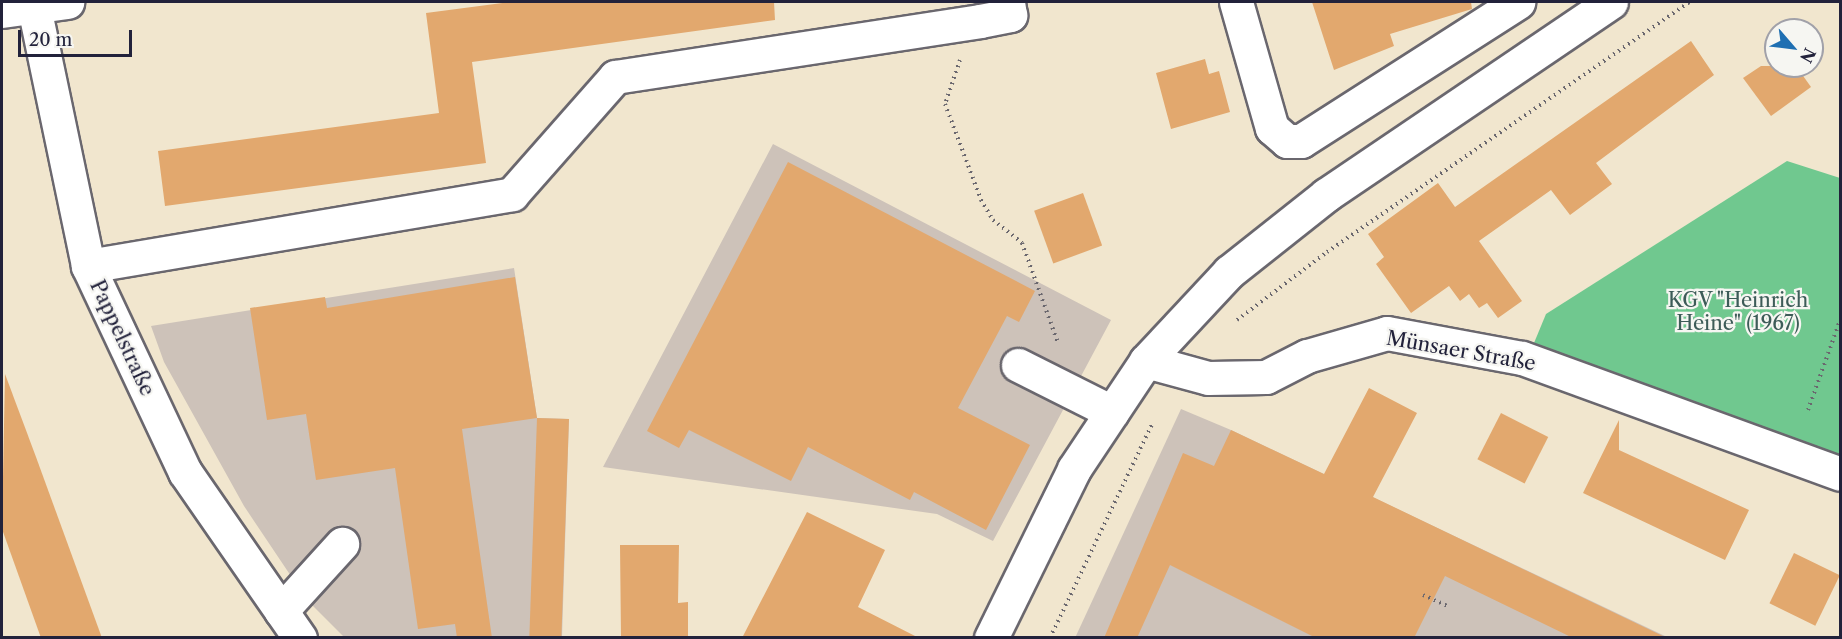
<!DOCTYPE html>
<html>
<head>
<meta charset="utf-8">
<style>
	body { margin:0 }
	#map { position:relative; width:1842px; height:639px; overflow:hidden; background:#f1e6ce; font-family:"Libre Caslon Text",serif }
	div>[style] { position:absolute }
	.industrial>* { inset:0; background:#cdc2b9 }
	.green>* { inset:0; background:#70c88f }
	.building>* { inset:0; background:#e2a86e; transform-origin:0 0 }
	.path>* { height:4px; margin-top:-2px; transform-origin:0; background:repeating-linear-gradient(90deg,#6a676e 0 1.5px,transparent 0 6px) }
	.roads { filter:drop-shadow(2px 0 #6a676e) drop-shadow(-2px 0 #6a676e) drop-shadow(0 2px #6a676e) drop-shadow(0 -2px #6a676e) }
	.minor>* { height:33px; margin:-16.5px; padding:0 16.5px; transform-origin:16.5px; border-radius:16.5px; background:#fff }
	span { translate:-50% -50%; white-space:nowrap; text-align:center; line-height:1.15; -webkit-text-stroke:4.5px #f6f6f2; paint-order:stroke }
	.park-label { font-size:20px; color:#3d5c58 }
	.street-label { font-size:20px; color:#22223b }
	.frame { position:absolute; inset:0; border:3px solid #22223b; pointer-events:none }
	.north { position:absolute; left:1764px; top:18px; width:60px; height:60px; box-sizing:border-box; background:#f6f6f2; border:2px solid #a1a1a9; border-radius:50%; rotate:118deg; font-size:16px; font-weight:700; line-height:24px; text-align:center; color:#22223b }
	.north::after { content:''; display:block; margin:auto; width:21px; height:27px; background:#1f6fb2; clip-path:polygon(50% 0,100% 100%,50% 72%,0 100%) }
	.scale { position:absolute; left:18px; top:30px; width:114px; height:27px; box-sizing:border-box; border:3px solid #22223b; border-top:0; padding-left:8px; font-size:18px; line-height:21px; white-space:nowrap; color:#22223b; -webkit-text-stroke:4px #f6f6f2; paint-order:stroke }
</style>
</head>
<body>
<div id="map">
	<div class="industrial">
		<div style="clip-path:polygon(773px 144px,1111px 320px,993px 541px,937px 514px,603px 467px)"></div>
		<div style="clip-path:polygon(514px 268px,537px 418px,569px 419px,562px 637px,344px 637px,307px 600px,244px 506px,164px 362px,151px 326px)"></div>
		<div style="clip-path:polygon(1181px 409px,1231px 430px,1667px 637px,1075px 638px)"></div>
	</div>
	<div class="green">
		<div style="clip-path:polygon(1787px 161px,1840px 178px,1840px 457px,1534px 343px,1546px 314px)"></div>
	</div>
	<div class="building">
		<div style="clip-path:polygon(510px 2px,774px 2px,775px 20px,472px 62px,486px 163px,165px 206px,158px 151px,439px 113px,426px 13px)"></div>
		<div style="clip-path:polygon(1312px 2px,1471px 2px,1472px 9px,1390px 34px,1394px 46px,1334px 70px)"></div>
		<div style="clip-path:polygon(1691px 41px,1714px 75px,1596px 163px,1612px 184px,1570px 215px,1551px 190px,1479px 241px,1522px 301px,1498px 318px,1487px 303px,1479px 308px,1469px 294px,1460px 301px,1449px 286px,1411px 313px,1376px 264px,1384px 257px,1368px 234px,1438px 183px,1455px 207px)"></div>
		<div style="clip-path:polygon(1205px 59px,1209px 74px,1219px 71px,1230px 112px,1171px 129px,1156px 73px)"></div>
		<div style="clip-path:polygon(1761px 66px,1796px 66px,1811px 87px,1771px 116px,1743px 78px)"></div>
		<div style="clip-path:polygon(788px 162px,1035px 291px,1019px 322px,1007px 316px,958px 408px,1030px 445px,986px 530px,914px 492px,910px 500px,808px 447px,791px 481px,689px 430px,679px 448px,647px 431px)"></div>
		<div style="left:1083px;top:193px;width:56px;height:52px;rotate:70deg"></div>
		<div style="clip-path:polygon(515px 277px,537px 418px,462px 429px,492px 638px,457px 638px,455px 624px,418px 629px,395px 468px,316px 480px,306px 414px,267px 420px,250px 308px,325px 297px,327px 308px)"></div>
		<div style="clip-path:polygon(5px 374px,36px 457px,102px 638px,41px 638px,2px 529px)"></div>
		<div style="clip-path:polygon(1369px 388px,1417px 413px,1373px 497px,1667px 638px,1573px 638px,1445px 576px,1414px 638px,1316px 638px,1170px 565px,1137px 638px,1104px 638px,1183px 453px,1214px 466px,1231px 430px,1324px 474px)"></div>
		<div style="left:1501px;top:413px;width:53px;height:52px;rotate:27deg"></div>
		<div style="left:537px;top:418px;width:32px;height:220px;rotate:2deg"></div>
		<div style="clip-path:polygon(1619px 420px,1619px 450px,1749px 510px,1725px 560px,1583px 493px)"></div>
		<div style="clip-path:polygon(807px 512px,885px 550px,858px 607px,919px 638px,742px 638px)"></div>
		<div style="clip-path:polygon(620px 545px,679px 545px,678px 603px,688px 602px,688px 638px,621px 638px)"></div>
		<div style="left:1794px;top:553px;width:51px;height:56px;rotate:26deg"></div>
	</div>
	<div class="path">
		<div style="left:960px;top:60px;width:46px;rotate:108.8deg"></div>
		<div style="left:945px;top:104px;width:103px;rotate:69.4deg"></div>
		<div style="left:981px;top:200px;width:23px;rotate:59deg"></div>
		<div style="left:993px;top:220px;width:37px;rotate:38deg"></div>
		<div style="left:1022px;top:243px;width:106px;rotate:70.2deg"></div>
		<div style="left:1237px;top:320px;width:113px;rotate:-37.1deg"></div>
		<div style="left:1327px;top:252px;width:441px;rotate:-34.6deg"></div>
		<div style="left:1808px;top:410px;width:96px;rotate:-70.4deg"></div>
		<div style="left:1423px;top:595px;width:27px;rotate:24deg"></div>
		<div style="left:1050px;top:638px;width:239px;rotate:-64.5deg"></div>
	</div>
	<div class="roads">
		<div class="minor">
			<div style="left:33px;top:2px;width:270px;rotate:78.2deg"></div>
			<div style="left:88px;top:266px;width:228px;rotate:64.8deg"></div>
			<div style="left:185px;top:472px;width:202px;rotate:55.3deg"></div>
			<div style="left:1236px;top:2px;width:131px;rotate:74.1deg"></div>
			<div style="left:1272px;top:128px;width:20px;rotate:41deg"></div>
			<div style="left:1287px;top:141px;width:14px"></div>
			<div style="left:1301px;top:141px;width:258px;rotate:-32.6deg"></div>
			<div style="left:2px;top:11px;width:66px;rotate:-7.9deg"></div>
			<div style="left:88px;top:266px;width:430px;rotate:-9.6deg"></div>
			<div style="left:512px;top:194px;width:156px;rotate:-48.6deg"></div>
			<div style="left:615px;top:77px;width:369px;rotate:-8.7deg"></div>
			<div style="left:980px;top:21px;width:31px;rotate:-11deg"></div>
			<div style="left:1010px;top:15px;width:13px;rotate:-99deg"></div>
			<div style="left:1146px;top:361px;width:64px;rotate:15.3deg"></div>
			<div style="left:1208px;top:378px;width:58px;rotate:-1deg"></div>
			<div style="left:1266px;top:377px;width:46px;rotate:-27.1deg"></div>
			<div style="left:1307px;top:356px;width:83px;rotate:-16deg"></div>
			<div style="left:1387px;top:333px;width:137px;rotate:10.5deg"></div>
			<div style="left:1522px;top:358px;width:338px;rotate:20deg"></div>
			<div style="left:1018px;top:365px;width:105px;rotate:26.6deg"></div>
			<div style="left:281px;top:611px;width:91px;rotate:-47.7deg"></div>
			<div style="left:991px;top:638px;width:188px;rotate:-63.8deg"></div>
			<div style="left:1074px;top:469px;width:130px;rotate:-56.3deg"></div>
			<div style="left:1146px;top:361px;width:122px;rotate:-47deg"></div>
			<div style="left:1229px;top:272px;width:124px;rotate:-38.4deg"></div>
			<div style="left:1326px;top:195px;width:344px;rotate:-34.1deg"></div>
		</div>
	</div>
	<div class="park-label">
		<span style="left:1738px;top:312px">KGV "Heinrich<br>Heine" (1967)</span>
	</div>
	<div class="street-label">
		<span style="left:122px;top:338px;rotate:65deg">Pappelstraße</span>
		<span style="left:1461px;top:351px;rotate:10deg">Münsaer Straße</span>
	</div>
	<div class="frame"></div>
	<div class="north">N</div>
	<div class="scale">20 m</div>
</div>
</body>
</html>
